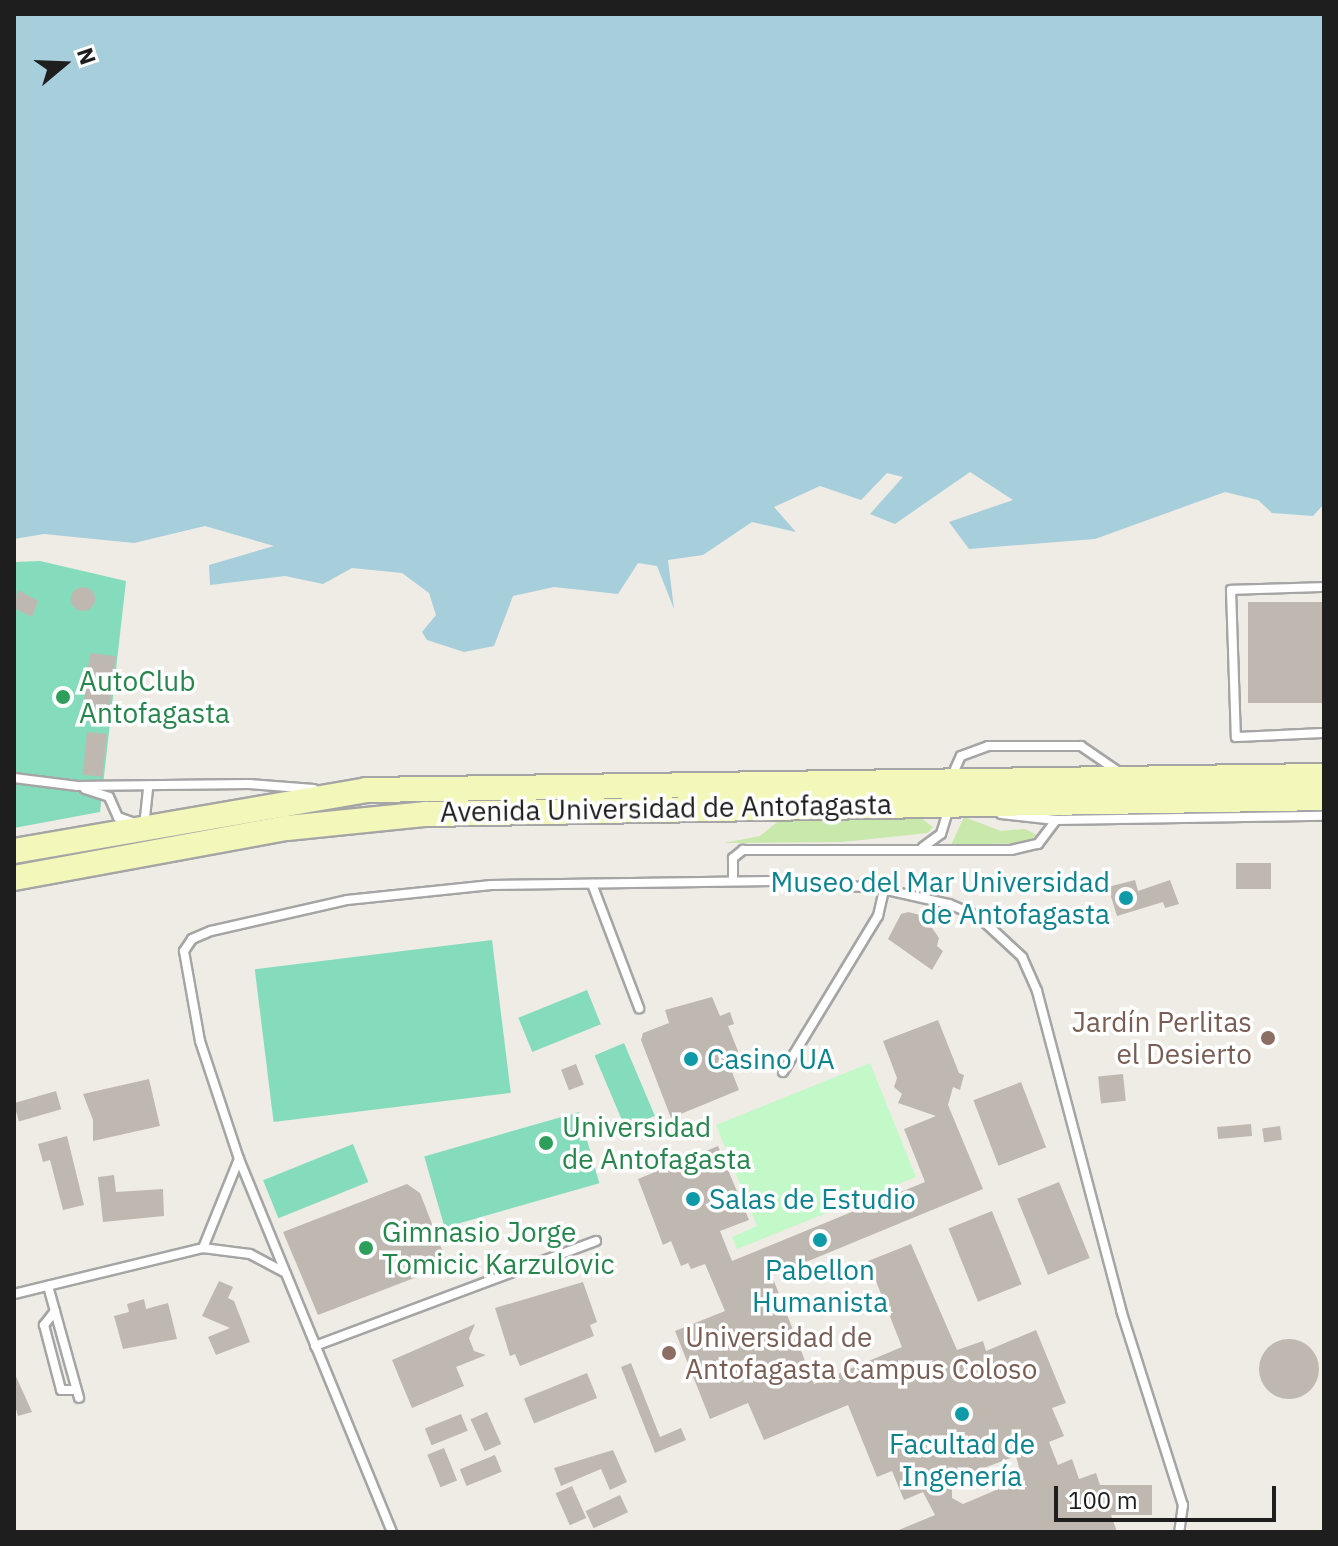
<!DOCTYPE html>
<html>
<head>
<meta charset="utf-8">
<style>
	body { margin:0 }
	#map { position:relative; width:1338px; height:1546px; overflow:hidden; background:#efece5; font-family:"IBM Plex Sans",sans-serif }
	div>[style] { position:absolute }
	.grass>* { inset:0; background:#c8e8ac }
	.park>* { inset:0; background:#c3f8c8 }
	.pitch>* { inset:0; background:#85dcbc; transform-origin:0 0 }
	.water>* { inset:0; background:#a6cedb }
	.building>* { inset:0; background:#bfb8b1; transform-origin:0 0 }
	.round { border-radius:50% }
	.roads { filter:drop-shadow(2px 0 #a5a5a5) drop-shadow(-2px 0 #a5a5a5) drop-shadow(0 2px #a5a5a5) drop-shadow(0 -2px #a5a5a5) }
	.lane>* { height:8px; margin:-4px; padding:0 4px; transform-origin:4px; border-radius:4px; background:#fff }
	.secondary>* { height:24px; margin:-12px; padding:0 12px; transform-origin:12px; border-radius:12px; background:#f3f8ba }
	.dots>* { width:22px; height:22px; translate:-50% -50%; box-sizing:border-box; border:4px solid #fff; border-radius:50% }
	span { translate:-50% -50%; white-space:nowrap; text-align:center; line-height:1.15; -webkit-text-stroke:7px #fff; paint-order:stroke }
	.leisure-label { font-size:28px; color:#27864d }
	.left { translate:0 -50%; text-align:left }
	.street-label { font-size:28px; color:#1e1e1e }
	.culture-label { font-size:28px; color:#0d838f }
	.right { translate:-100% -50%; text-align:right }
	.education-label { font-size:28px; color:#785e54 }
	.frame { position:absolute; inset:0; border:16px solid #1e1e1e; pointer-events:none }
	.north { position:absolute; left:24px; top:24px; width:80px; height:80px; -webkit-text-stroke:6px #fff; paint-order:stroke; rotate:71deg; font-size:22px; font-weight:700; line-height:32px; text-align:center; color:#1e1e1e }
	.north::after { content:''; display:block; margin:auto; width:28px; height:36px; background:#1e1e1e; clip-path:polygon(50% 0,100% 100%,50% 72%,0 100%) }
	.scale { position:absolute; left:1054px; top:1486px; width:222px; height:36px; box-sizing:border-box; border:4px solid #1e1e1e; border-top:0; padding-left:10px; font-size:24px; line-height:28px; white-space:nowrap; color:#1e1e1e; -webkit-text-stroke:6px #fff; paint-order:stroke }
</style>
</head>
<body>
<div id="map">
	<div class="grass">
		<div style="clip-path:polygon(786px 815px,921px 818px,933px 827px,928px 833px,842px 842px,724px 843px,760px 836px)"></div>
		<div style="clip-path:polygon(964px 817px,1001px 831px,1025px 829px,1037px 835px,1026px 843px,951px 845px)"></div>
	</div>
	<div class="park">
		<div style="clip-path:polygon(870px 1063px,916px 1177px,737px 1249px,732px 1237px,757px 1226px,716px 1125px)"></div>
	</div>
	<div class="pitch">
		<div style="clip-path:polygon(40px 561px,126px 581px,100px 812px,14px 828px,14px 562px)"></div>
		<div style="left:492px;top:940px;width:154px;height:239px;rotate:83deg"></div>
		<div style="left:587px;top:990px;width:37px;height:74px;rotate:68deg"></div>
		<div style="left:624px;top:1043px;width:79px;height:32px;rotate:67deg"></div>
		<div style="left:579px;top:1112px;width:74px;height:161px;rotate:74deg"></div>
		<div style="left:353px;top:1144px;width:41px;height:97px;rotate:68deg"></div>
	</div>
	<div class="water">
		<div style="clip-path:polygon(14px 14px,1324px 14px,1324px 504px,1313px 516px,1272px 513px,1258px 500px,1225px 492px,1095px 539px,969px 549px,949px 522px,1013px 500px,970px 472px,895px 524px,870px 514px,903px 477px,887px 473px,861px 500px,820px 486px,774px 507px,796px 532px,752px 522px,703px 555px,668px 560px,674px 609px,657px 566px,638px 563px,618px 594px,554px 587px,513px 596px,494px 646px,464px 652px,427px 640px,422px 632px,436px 615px,429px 593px,402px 573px,352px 568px,323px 584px,285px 576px,210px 585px,209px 565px,274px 546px,205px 526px,134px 543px,44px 534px,14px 539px)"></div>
	</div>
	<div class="building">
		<div class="round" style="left:71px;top:587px;width:24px;height:24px"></div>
		<div style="clip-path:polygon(18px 590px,38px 601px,32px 617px,14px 608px)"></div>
		<div style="left:1324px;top:602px;width:101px;height:76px;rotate:90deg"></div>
		<div style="left:90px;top:653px;width:26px;height:53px;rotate:7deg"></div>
		<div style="left:87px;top:732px;width:20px;height:43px;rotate:6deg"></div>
		<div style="left:1236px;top:863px;width:35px;height:26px"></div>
		<div style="clip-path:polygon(1135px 880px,1138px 891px,1170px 880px,1179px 904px,1165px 908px,1163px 902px,1117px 916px,1108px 887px)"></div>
		<div style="clip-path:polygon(908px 912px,924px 916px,939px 938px,937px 946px,943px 951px,932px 970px,888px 939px,901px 914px)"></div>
		<div style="clip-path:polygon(712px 997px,720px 1016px,730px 1012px,734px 1024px,728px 1026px,738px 1051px,730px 1067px,739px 1090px,671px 1118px,641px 1040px,643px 1033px,669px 1023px,665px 1010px)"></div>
		<div style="clip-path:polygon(evenodd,938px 1020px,959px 1073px,964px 1075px,960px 1090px,953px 1087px,948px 1105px,983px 1189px,772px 1276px,814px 1384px,902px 1347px,868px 1261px,911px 1244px,957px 1350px,983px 1341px,986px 1351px,1036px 1330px,1066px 1403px,1052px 1408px,1064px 1436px,1049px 1442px,1058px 1465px,1072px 1459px,1079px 1479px,1096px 1473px,1100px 1485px,1152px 1485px,1152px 1515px,1111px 1515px,1117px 1532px,894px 1532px,935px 1515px,923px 1492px,904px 1500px,892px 1471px,877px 1477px,848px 1405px,764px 1440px,748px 1403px,710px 1419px,675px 1331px,725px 1311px,705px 1264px,691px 1269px,688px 1263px,681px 1266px,671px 1241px,663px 1245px,638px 1179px,718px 1146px,749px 1220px,720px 1231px,732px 1261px,925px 1182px,904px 1129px,936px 1116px,898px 1103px,902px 1094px,894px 1087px,897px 1078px,883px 1041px,938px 1020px,1016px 1456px,1022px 1479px,963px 1504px,952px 1498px,952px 1480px,1016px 1456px)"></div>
		<div style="left:576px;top:1064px;width:22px;height:16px;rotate:69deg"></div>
		<div style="left:1123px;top:1074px;width:27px;height:25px;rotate:84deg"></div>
		<div style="clip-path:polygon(149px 1079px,160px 1126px,93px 1141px,93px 1120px,83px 1094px)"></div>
		<div style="left:1021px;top:1082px;width:70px;height:51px;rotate:69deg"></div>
		<div style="left:56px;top:1091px;width:19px;height:44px;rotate:74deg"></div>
		<div style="left:1251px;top:1124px;width:12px;height:34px;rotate:85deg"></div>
		<div style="left:1280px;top:1126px;width:14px;height:18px;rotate:82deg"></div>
		<div style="clip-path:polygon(67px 1136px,84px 1205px,63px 1210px,50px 1160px,43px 1162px,38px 1144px)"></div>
		<div style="clip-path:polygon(114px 1175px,116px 1192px,163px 1189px,164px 1216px,103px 1222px,98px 1177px)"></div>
		<div style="left:1059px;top:1182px;width:82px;height:45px;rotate:68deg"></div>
		<div style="clip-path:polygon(407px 1184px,420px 1193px,448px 1265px,318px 1315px,283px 1232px)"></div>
		<div style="left:992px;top:1211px;width:79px;height:47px;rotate:68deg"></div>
		<div style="clip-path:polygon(219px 1281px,233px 1287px,228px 1298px,234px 1301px,250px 1342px,216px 1355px,208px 1337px,230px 1328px,202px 1316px)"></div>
		<div style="clip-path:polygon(583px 1282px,597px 1322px,590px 1325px,594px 1336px,520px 1366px,515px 1354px,510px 1356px,495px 1308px)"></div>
		<div style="clip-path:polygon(144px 1299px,146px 1309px,168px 1303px,177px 1339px,123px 1349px,114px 1316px,129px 1312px,127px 1304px)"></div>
		<div style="clip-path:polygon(475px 1324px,469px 1338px,474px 1351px,486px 1355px,456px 1367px,464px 1386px,412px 1408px,392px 1360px)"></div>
		<div class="round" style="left:1259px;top:1339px;width:60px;height:60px"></div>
		<div style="clip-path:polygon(631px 1363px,660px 1437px,681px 1428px,686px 1440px,655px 1453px,621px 1367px)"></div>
		<div style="clip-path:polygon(14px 1372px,32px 1412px,18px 1416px,14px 1402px)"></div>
		<div style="left:587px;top:1373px;width:27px;height:68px;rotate:68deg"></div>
		<div style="left:487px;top:1412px;width:35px;height:18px;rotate:66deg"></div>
		<div style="left:461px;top:1414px;width:18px;height:39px;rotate:68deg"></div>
		<div style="left:444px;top:1448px;width:35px;height:18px;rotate:68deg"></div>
		<div style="clip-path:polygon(613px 1450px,627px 1482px,610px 1490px,601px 1469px,561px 1486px,554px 1468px)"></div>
		<div style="left:495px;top:1455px;width:18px;height:38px;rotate:68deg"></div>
		<div style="left:572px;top:1486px;width:35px;height:18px;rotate:66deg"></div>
		<div style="left:620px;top:1495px;width:19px;height:38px;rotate:65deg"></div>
	</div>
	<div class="roads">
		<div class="lane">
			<div style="left:1324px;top:587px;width:93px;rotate:178.2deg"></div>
			<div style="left:1231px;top:590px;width:147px;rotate:88.1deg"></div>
			<div style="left:1236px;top:737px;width:88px;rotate:-2.6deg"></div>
			<div style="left:14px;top:778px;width:64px;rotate:7.1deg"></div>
			<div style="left:78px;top:786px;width:171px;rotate:-0.7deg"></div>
			<div style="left:249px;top:784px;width:65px;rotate:4.4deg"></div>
			<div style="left:951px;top:778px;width:24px;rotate:-66deg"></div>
			<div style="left:961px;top:756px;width:29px;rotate:-20deg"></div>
			<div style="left:988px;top:746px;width:93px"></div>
			<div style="left:1081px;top:746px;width:46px;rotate:34.4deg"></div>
			<div style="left:85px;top:789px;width:25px;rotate:18deg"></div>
			<div style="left:109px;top:797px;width:22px;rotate:66deg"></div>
			<div style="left:118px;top:817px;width:15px;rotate:20deg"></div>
			<div style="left:1001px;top:814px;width:55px;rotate:6.2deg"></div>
			<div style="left:1056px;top:820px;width:268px;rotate:-0.9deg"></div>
			<div style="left:144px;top:827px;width:39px;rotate:-84deg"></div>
			<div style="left:923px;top:847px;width:22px;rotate:-36deg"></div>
			<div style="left:941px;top:834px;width:27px;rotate:-73deg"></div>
			<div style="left:733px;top:881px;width:23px;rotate:-90deg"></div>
			<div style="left:733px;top:858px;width:13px;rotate:-39deg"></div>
			<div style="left:743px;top:850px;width:268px"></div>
			<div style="left:1011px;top:850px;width:28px;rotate:-13deg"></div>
			<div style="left:1038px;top:844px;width:30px;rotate:-53deg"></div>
			<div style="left:592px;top:884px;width:133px;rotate:69.2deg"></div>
			<div style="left:783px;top:1072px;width:183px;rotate:-58.7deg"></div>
			<div style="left:878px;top:916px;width:27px;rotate:-77deg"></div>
			<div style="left:203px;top:1248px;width:96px;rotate:-68deg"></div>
			<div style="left:48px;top:1286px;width:116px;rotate:74.5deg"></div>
			<div style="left:14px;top:1294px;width:195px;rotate:-13.7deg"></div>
			<div style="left:203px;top:1248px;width:47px;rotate:7.3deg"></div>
			<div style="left:250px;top:1254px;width:40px;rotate:28deg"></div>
			<div style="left:55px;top:1311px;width:18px;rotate:128deg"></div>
			<div style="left:44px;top:1325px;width:67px;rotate:75.3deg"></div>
			<div style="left:61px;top:1390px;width:15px"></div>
			<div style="left:315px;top:1346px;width:300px;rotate:-20.5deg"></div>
			<div style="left:392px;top:1532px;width:403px;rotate:-112.3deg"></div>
			<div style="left:239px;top:1159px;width:124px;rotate:-108.3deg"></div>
			<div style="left:200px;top:1041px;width:91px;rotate:-100.1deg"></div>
			<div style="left:184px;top:951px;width:14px;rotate:-56deg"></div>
			<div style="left:192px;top:939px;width:21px;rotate:-23deg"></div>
			<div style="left:211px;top:931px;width:139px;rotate:-12.8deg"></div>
			<div style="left:347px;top:900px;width:145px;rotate:-5.9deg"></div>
			<div style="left:491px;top:885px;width:282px;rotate:-0.8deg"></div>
			<div style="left:773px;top:881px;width:105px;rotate:3.8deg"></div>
			<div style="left:878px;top:888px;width:73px;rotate:12.7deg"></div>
			<div style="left:949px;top:904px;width:33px;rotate:23deg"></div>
			<div style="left:979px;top:917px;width:59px;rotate:42.9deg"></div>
			<div style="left:1022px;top:957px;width:37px;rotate:66deg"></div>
			<div style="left:1037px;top:991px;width:330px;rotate:75.2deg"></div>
			<div style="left:1121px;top:1310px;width:205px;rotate:72.4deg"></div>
			<div style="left:1183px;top:1505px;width:27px;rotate:98deg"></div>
		</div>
		<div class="secondary">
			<div style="left:14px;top:851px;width:357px;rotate:-9.8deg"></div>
			<div style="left:366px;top:790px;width:958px;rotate:-0.84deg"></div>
			<div style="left:14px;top:878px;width:278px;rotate:-10.4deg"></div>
			<div style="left:287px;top:828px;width:140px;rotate:-5.8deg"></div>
			<div style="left:426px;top:814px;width:898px;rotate:-1.02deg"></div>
		</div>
	</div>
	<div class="dots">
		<div style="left:63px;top:697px;background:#2e9e5b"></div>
		<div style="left:1126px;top:898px;background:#0f9aa8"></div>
		<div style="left:1268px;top:1038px;background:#8d6e63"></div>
		<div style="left:691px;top:1059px;background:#0f9aa8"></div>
		<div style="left:546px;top:1143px;background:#2e9e5b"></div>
		<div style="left:693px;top:1199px;background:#0f9aa8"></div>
		<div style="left:820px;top:1240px;background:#0f9aa8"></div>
		<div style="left:366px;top:1248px;background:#2e9e5b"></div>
		<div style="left:669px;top:1353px;background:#8d6e63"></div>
		<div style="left:962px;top:1414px;background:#0f9aa8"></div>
	</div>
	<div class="leisure-label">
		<span class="left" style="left:79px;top:697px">AutoClub<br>Antofagasta</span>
		<span class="left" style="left:562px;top:1143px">Universidad<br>de Antofagasta</span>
		<span class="left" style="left:382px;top:1248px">Gimnasio Jorge<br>Tomicic Karzulovic</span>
	</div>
	<div class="street-label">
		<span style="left:666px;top:808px;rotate:-1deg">Avenida Universidad de Antofagasta</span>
	</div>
	<div class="culture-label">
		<span class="right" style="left:1110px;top:898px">Museo del Mar Universidad<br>de Antofagasta</span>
		<span class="left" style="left:707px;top:1059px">Casino UA</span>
		<span class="left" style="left:709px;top:1199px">Salas de Estudio</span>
		<span style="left:820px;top:1286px">Pabellon<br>Humanista</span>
		<span style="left:962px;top:1460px">Facultad de<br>Ingenería</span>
	</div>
	<div class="education-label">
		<span class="right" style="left:1252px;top:1038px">Jardín Perlitas<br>el Desierto</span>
		<span class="left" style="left:685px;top:1353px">Universidad de<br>Antofagasta Campus Coloso</span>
	</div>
	<div class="frame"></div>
	<div class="north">N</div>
	<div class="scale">100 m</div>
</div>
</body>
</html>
